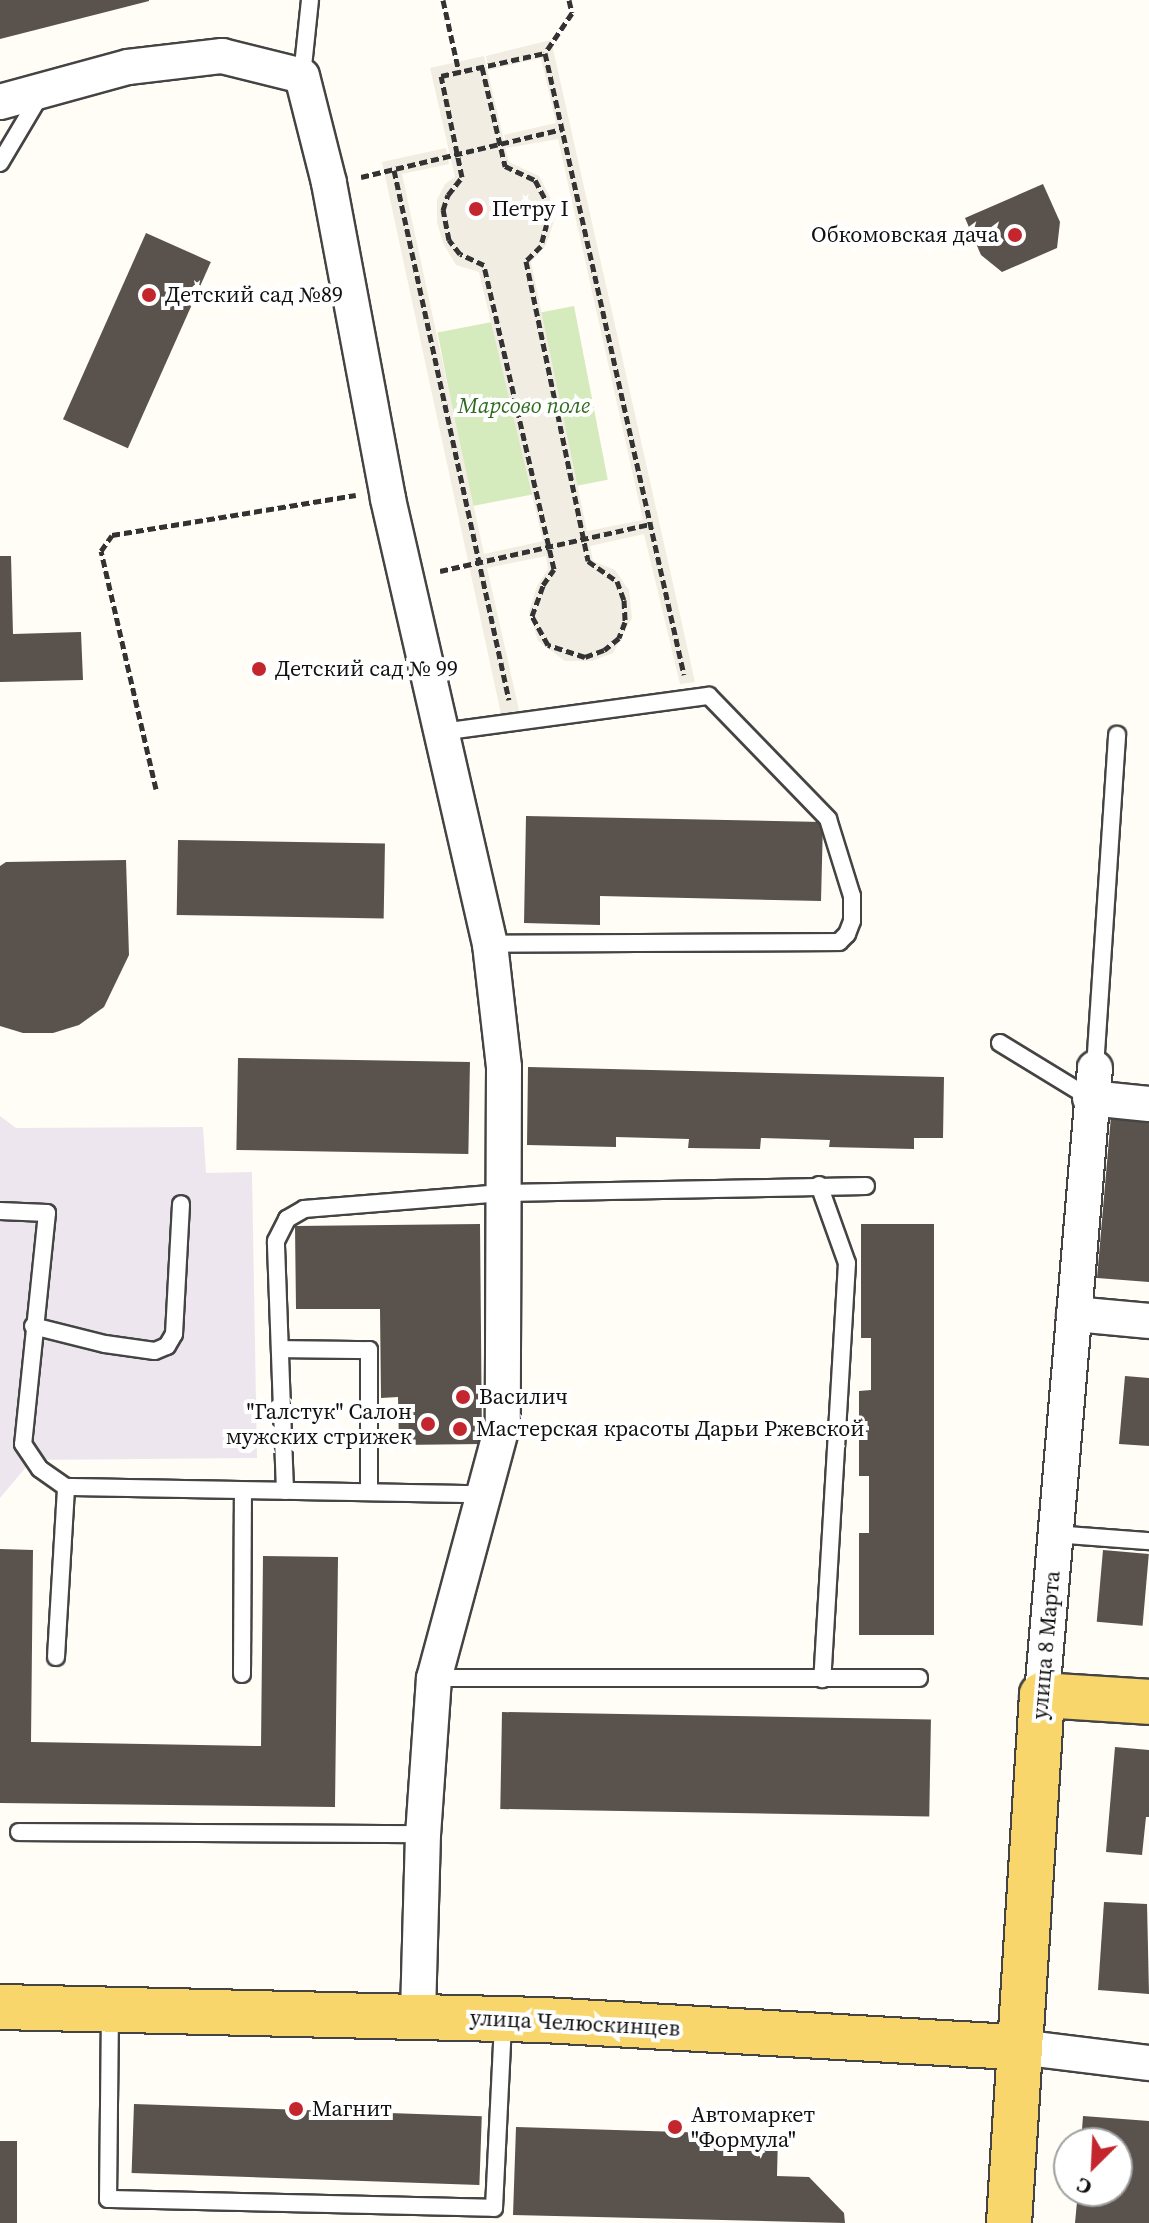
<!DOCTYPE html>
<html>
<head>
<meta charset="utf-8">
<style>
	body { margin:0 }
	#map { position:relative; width:1149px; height:2223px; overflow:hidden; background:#fffdf5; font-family:"Source Serif 4",serif }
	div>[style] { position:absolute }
	.industrial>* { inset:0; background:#eee6ef }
	.green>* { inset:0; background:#d5ebbd; transform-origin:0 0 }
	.plaza>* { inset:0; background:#f1ede2 }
	.building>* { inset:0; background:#5a524d; transform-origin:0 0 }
	.path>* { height:5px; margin-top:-2.5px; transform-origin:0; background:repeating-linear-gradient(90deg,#333 0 8px,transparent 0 12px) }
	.roads { filter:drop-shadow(2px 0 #444) drop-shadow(-2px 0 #444) drop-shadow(0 2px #444) drop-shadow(0 -2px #444) }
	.lane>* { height:16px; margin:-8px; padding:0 8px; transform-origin:8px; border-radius:8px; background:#fff }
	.street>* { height:34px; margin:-17px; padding:0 17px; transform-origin:17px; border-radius:17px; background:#fff }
	.primary>* { height:44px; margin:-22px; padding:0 22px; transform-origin:22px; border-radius:22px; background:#f9d66b }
	.dots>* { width:22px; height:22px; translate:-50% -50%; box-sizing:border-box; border:4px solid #fff; border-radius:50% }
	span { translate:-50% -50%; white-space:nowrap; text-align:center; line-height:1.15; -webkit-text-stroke:8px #fff; paint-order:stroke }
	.poi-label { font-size:22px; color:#111 }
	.left { translate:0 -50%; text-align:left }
	.right { translate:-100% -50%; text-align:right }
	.park-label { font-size:22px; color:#2f6b1f; font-style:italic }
	.street-label { font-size:22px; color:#111 }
	.north { position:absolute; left:1053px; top:2127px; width:80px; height:80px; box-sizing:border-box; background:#fff; border:2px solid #a0a0a0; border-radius:50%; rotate:204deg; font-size:22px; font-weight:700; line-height:32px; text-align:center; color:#111 }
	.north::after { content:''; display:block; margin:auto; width:28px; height:36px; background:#c4262e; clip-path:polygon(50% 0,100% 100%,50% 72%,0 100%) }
</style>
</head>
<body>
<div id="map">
	<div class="industrial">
		<div style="clip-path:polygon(0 1116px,16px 1128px,203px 1127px,206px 1173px,252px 1172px,257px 1458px,32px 1460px,0 1498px)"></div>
	</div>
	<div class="green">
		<div style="left:574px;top:306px;width:177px;height:139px;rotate:79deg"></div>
	</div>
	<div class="plaza">
		<div style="clip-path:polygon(551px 40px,695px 682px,680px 684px,644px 534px,590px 546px,593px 561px,615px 570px,629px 590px,632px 618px,613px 653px,592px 661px,565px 661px,538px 641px,529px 612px,537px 586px,548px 569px,546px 556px,487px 568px,519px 710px,501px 714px,382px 162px,446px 148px,449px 164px,402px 174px,484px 554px,543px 541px,479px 272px,456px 265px,443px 243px,437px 222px,437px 200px,445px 184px,455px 177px,430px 68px,484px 56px,509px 162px,539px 176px,550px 197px,554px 221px,546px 245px,531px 262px,587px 531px,643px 520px,558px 139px,507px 148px,504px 135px,556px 123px,541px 58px,489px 70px,486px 56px)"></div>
	</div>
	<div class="building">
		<div style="clip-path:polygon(0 0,149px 0,149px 1px,0 39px)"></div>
		<div style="clip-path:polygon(1043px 184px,1060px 222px,1057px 248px,1002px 272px,981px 255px,965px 218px)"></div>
		<div style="left:146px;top:233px;width:71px;height:204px;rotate:24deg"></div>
		<div style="clip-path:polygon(0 556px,11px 556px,13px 634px,81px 632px,83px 680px,0 682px)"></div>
		<div style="clip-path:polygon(526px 816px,823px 822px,821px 901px,600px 896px,600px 925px,524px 923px)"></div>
		<div style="left:178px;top:840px;width:207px;height:75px;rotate:1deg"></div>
		<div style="clip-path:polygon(126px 860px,129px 955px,104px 1007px,79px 1025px,53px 1033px,23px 1033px,0 1026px,0 866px,6px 862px)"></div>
		<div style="left:238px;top:1058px;width:232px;height:92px;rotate:1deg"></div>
		<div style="clip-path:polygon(528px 1067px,944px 1077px,943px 1138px,914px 1138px,914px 1149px,829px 1147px,830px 1140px,761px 1138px,760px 1149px,688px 1148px,689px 1139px,616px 1137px,616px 1147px,527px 1145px)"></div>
		<div style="clip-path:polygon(1111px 1116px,1149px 1119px,1149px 1282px,1097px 1278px)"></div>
		<div style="clip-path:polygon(480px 1224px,482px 1444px,399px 1445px,398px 1397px,381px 1398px,380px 1309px,296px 1309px,295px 1226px)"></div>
		<div style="clip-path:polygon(861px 1224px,934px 1224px,934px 1635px,859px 1635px,859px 1533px,869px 1533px,869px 1476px,859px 1476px,859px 1391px,871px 1390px,871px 1338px,861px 1338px)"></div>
		<div style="clip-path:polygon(1125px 1376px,1149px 1378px,1149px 1446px,1119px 1444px)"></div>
		<div style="clip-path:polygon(0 1549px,33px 1550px,31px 1742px,261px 1746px,263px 1556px,338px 1557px,335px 1807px,0 1803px)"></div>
		<div style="left:1103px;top:1550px;width:46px;height:72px;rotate:5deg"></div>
		<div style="left:502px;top:1712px;width:429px;height:97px;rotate:1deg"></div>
		<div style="clip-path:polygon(1115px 1747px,1149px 1750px,1149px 1817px,1146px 1817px,1142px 1855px,1106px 1852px)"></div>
		<div style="clip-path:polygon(1104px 1902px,1147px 1904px,1149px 1994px,1098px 1990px)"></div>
		<div style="left:134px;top:2104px;width:348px;height:69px;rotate:2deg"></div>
		<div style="clip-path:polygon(1083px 2116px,1149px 2121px,1149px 2223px,1075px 2223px,1078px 2191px,1117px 2191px,1117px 2143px,1081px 2143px)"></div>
		<div style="clip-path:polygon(516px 2127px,778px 2135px,777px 2176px,809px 2177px,844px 2213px,845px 2223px,513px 2215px)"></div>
		<div style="left:0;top:2141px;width:17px;height:82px"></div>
	</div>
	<div class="path">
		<div style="left:443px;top:0;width:74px;rotate:77.5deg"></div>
		<div style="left:569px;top:0;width:13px;rotate:77deg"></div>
		<div style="left:572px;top:13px;width:48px;rotate:124deg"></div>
		<div style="left:545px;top:53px;width:637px;rotate:77.4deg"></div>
		<div style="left:482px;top:67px;width:102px;rotate:76.9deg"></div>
		<div style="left:505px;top:166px;width:33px;rotate:25deg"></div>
		<div style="left:535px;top:180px;width:24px;rotate:62deg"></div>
		<div style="left:546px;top:201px;width:22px;rotate:87deg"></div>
		<div style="left:547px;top:223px;width:24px;rotate:105deg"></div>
		<div style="left:541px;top:246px;width:21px;rotate:135deg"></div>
		<div style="left:526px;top:261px;width:306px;rotate:78.3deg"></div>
		<div style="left:588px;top:561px;width:35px;rotate:35deg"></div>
		<div style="left:617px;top:581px;width:20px;rotate:70deg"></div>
		<div style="left:624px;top:600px;width:22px;rotate:87deg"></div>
		<div style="left:625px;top:622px;width:17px;rotate:111deg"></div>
		<div style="left:619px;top:638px;width:19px;rotate:141deg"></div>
		<div style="left:604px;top:650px;width:20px;rotate:160deg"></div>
		<div style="left:585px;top:657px;width:39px;rotate:-162deg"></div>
		<div style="left:548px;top:645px;width:33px;rotate:-119deg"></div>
		<div style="left:532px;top:616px;width:33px;rotate:-70deg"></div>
		<div style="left:543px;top:585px;width:19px;rotate:-55deg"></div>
		<div style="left:554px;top:569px;width:312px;rotate:-103deg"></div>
		<div style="left:484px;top:265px;width:26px;rotate:-155deg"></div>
		<div style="left:460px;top:254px;width:18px;rotate:-128deg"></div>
		<div style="left:449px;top:240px;width:31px;rotate:-101deg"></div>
		<div style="left:443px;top:210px;width:16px;rotate:-72deg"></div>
		<div style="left:448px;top:195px;width:23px;rotate:-52deg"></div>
		<div style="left:462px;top:177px;width:103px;rotate:-101.7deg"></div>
		<div style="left:441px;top:76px;width:107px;rotate:-12.5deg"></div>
		<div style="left:394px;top:170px;width:542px;rotate:77.76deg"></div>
		<div style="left:361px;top:177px;width:207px;rotate:-13.4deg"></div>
		<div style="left:440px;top:571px;width:215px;rotate:-12.6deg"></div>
		<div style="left:156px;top:789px;width:244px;rotate:-103deg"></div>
		<div style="left:101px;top:551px;width:19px;rotate:-55deg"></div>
		<div style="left:112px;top:535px;width:247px;rotate:-9.3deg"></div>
	</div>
	<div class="roads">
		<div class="lane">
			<div style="left:302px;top:76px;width:76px;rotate:-84deg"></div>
			<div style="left:0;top:163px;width:80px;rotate:-59.3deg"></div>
			<div style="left:441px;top:732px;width:270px;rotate:-7.7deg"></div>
			<div style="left:709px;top:696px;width:171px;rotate:45.9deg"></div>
			<div style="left:828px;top:819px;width:81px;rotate:72.7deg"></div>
			<div style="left:852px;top:896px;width:25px;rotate:90deg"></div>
			<div style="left:852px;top:921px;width:14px;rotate:111deg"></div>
			<div style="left:847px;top:934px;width:11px;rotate:135deg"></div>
			<div style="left:839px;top:942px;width:349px;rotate:179.7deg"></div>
			<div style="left:1000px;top:1043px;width:105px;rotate:31.4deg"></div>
			<div style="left:1095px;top:1068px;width:334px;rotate:-86.2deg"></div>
			<div style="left:819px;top:1185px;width:83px;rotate:70.3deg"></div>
			<div style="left:847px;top:1263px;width:417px;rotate:93.4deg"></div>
			<div style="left:0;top:1211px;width:47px;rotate:2.4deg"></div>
			<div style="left:47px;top:1213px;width:232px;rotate:95.9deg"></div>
			<div style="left:23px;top:1444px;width:30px;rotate:56deg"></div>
			<div style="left:40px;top:1469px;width:32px;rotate:35deg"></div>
			<div style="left:66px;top:1487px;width:419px;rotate:1deg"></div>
			<div style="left:33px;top:1326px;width:74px;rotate:14deg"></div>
			<div style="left:105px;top:1344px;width:50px;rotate:8deg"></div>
			<div style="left:155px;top:1351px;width:13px;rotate:-23deg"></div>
			<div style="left:167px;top:1346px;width:14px;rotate:-60deg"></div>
			<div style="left:174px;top:1334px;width:130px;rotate:-86.9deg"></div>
			<div style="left:281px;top:1349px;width:88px;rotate:0.7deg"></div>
			<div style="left:369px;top:1350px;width:142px;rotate:90deg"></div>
			<div style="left:285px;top:1491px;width:250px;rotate:-92.1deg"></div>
			<div style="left:276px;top:1241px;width:25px;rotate:-63deg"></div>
			<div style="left:287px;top:1219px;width:20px;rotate:-30deg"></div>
			<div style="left:304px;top:1209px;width:202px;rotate:-4.6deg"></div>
			<div style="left:505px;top:1193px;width:361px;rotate:-1.1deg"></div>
			<div style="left:1055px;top:1534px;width:94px;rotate:4.3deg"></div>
			<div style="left:56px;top:1657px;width:170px;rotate:-86.6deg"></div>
			<div style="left:242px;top:1674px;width:182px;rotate:-89.7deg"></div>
			<div style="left:434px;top:1678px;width:485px"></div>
			<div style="left:19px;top:1832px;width:404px;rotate:0.3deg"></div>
			<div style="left:110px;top:2010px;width:189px;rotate:90.6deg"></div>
			<div style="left:108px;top:2199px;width:386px;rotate:1.3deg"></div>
			<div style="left:494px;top:2208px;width:186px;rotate:-87.2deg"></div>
		</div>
		<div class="street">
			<div style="left:0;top:102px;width:133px;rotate:-15.3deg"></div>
			<div style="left:128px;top:67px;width:95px;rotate:-6.7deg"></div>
			<div style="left:222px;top:56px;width:82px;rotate:14deg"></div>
			<div style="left:302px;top:76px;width:110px;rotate:75.8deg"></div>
			<div style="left:329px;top:183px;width:321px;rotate:79.4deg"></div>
			<div style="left:388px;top:499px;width:457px;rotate:77.1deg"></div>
			<div style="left:490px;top:944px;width:124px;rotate:83.5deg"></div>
			<div style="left:504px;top:1067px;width:356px;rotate:90.2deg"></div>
			<div style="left:503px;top:1423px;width:264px;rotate:105.1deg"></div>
			<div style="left:434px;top:1678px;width:156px;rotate:94deg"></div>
			<div style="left:423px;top:1834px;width:183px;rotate:91.6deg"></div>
			<div style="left:1090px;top:1098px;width:59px;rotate:5.8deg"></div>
			<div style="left:1074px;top:1314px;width:75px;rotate:5.3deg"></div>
			<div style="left:1042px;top:1695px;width:629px;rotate:-85.17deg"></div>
			<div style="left:1019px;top:2047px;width:131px;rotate:7deg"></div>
		</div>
		<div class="primary">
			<div style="left:0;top:2007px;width:544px;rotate:1.37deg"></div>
			<div style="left:544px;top:2020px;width:476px;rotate:3.3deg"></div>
			<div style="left:1009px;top:2223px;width:529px;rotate:-86.42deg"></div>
			<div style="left:1042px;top:1695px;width:107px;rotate:3.7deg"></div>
		</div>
	</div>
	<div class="dots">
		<div style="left:476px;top:209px;background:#c4262e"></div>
		<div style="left:1015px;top:235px;background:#c4262e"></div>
		<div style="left:149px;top:295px;background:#c4262e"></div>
		<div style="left:259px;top:669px;background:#c4262e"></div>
		<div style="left:463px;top:1397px;background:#c4262e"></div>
		<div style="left:428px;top:1424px;background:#c4262e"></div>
		<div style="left:460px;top:1429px;background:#c4262e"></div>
		<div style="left:296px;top:2109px;background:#c4262e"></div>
		<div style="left:675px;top:2127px;background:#c4262e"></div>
	</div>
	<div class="poi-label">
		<span class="left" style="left:492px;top:209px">Петру I</span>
		<span class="right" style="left:999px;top:235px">Обкомовская дача</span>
		<span class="left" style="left:165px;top:295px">Детский сад №89</span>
		<span class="left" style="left:275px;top:669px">Детский сад № 99</span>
		<span class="left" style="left:479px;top:1397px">Василич</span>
		<span class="right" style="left:412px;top:1424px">"Галстук" Салон<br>мужских стрижек</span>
		<span class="left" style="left:476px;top:1429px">Мастерская красоты Дарьи Ржевской</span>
		<span class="left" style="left:312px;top:2109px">Магнит</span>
		<span class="left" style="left:691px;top:2127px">Автомаркет<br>"Формула"</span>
	</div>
	<div class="park-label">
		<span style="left:524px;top:406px">Марсово поле</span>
	</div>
	<div class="street-label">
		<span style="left:1046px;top:1645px;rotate:-85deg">улица 8 Марта</span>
		<span style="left:575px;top:2023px;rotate:3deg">улица Челюскинцев</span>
	</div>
	<div class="north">С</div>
</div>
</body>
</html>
